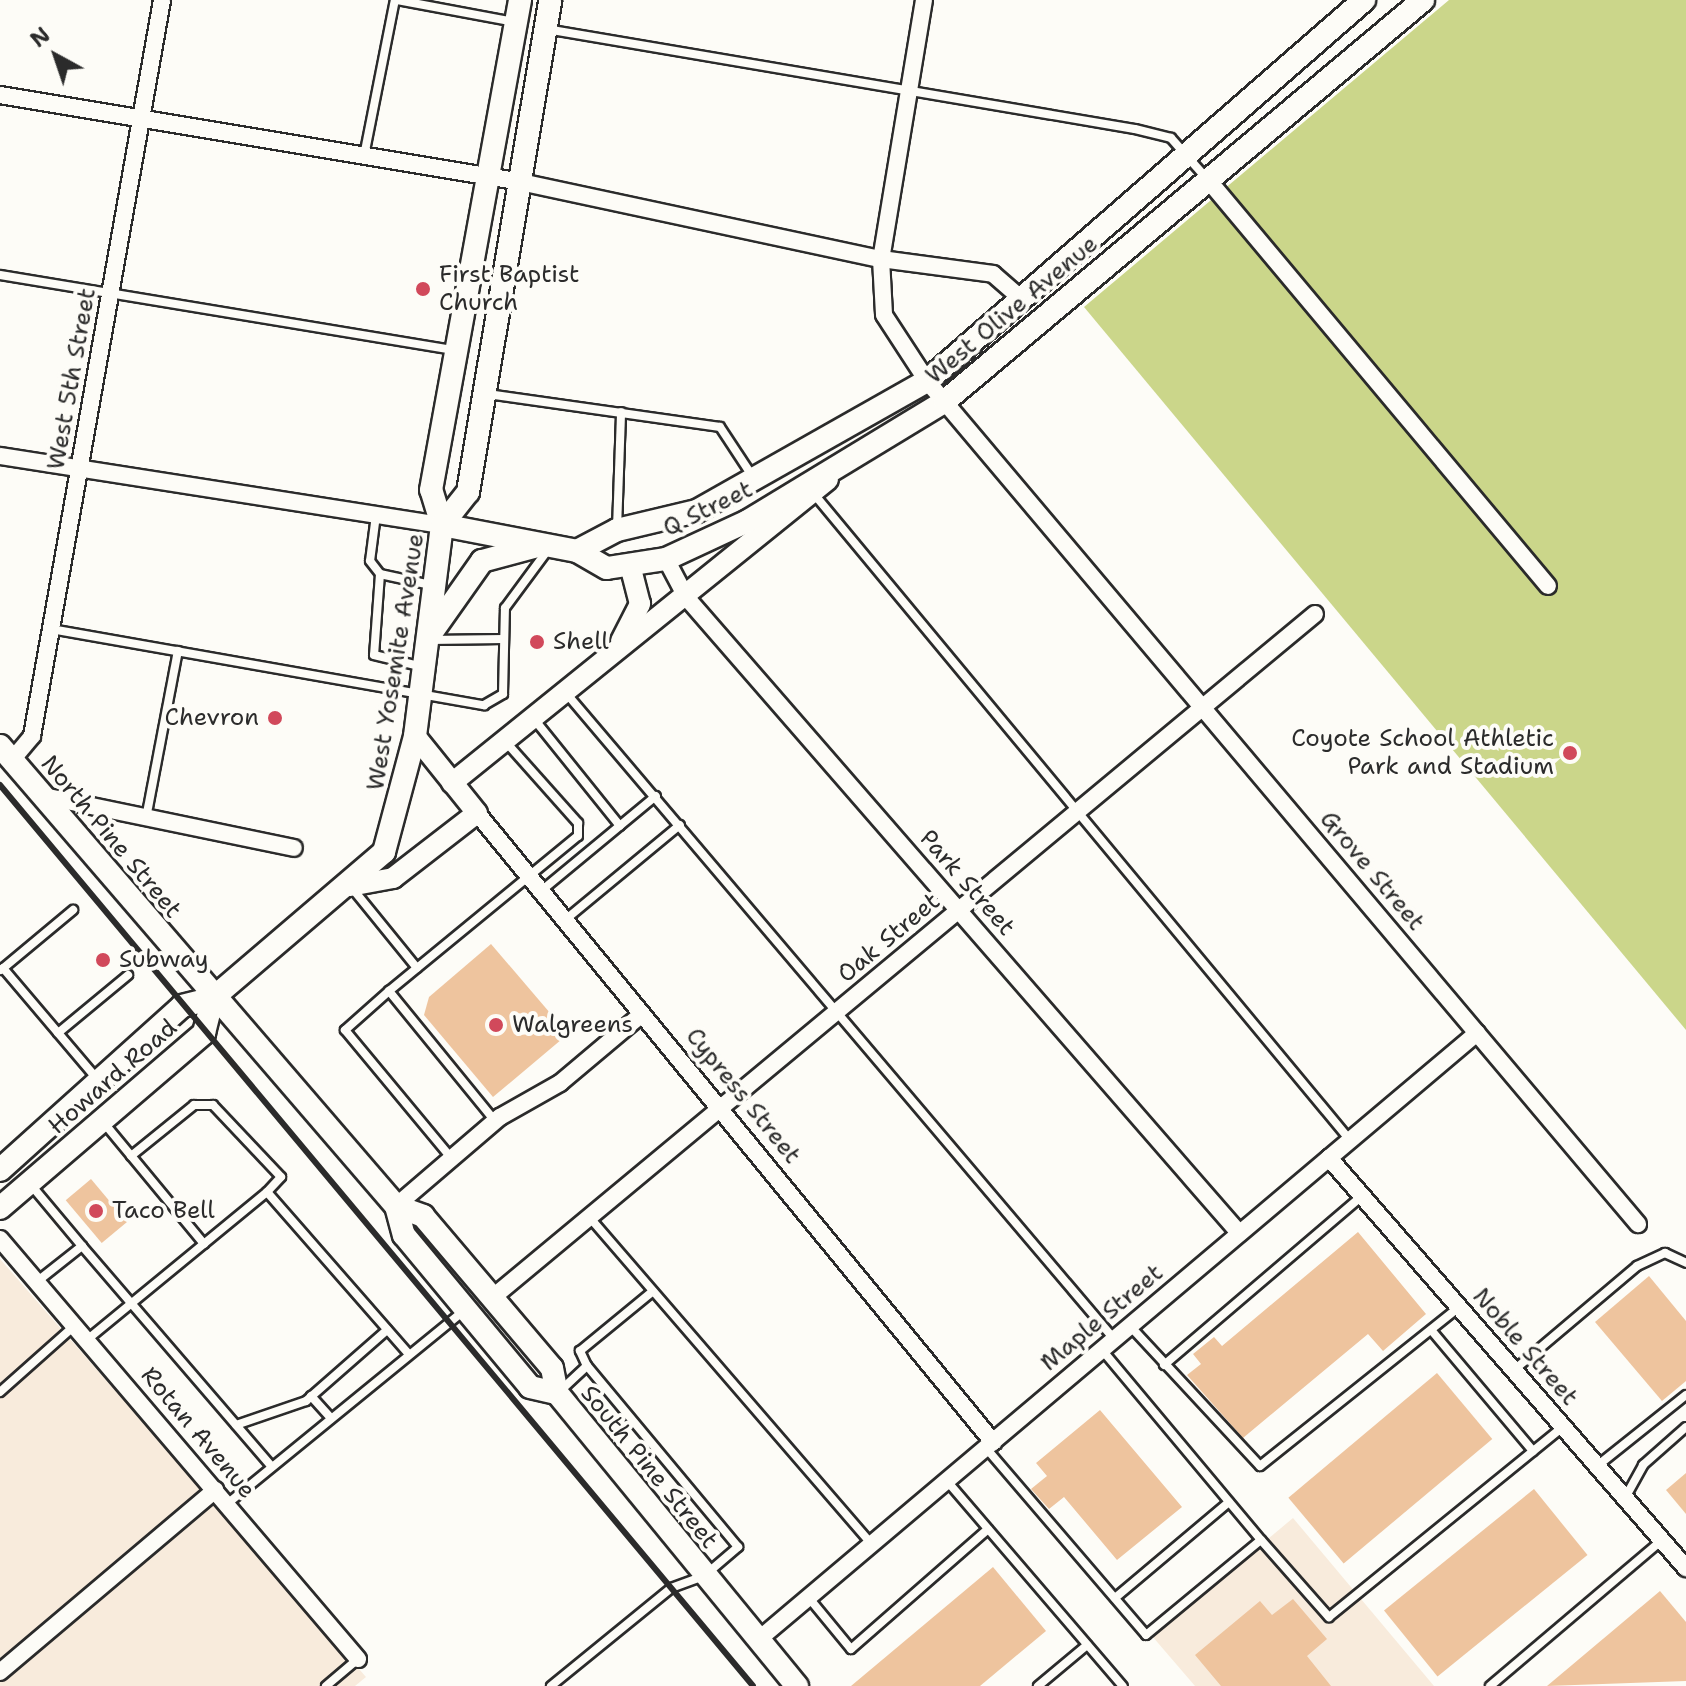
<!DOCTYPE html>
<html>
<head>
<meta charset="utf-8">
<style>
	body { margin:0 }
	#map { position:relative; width:1686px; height:1686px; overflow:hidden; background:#fdfcf7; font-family:"Shantell Sans",sans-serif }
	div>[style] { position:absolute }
	.built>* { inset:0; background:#f8ebdc }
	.green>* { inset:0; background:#cbd68a }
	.building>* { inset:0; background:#eec49e; transform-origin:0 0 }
	.roads { filter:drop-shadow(2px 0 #2b2b2b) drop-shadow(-2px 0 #2b2b2b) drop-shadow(0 2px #2b2b2b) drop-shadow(0 -2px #2b2b2b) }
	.service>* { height:8px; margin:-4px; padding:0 4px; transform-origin:4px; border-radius:4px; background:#fdfcf7 }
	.minor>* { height:16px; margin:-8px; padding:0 8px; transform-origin:8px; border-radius:8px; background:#fdfcf7 }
	.tertiary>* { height:20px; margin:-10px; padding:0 10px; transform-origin:10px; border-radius:10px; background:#fdfcf7 }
	.secondary>* { height:22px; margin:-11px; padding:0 11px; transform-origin:11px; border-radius:11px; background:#fdfcf7 }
	.rail>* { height:6px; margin:-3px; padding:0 3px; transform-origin:3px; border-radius:3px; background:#2b2b2b }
	.dots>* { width:22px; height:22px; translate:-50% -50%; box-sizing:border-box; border:4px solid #fdfcf7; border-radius:50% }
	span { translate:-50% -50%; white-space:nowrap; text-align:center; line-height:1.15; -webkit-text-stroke:8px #fdfcf7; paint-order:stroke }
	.poi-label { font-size:24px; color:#2b2b2b }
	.left { translate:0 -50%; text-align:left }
	.right { translate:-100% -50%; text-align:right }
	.street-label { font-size:24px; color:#2b2b2b }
	.north { position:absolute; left:16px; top:16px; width:80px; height:80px; -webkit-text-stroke:6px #fdfcf7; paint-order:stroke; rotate:320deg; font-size:22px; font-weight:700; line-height:32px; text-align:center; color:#2b2b2b }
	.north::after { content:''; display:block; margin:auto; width:28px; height:36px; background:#2b2b2b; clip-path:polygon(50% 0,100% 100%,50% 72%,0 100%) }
</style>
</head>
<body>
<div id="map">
	<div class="built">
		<div style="clip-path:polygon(0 1259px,366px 1677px,355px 1686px,0 1686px)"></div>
		<div style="clip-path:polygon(1293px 1518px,1434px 1686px,1195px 1686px,1152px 1636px)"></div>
	</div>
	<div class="green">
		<div style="clip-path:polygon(1449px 0,1686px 0,1686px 1030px,1084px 307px)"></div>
	</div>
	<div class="building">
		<div style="clip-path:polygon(491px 944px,568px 1034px,493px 1097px,424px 1015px,429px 997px)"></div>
		<div style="left:91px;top:1179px;width:56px;height:33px;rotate:50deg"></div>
		<div style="clip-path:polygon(1358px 1232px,1426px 1314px,1383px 1351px,1368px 1334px,1243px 1438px,1187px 1375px,1201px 1364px,1193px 1354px,1214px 1337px,1222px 1346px)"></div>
		<div style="clip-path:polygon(1649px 1276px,1686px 1321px,1686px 1381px,1662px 1401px,1595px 1322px)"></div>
		<div style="left:1437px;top:1373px;width:86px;height:194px;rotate:50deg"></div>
		<div style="clip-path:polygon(1100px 1410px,1182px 1507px,1117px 1560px,1064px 1497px,1049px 1509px,1031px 1489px,1047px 1476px,1036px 1463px)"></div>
		<div style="clip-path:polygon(1686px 1473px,1686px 1514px,1666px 1490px)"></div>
		<div style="left:1534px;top:1489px;width:85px;height:193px;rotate:51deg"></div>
		<div style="clip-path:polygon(993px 1567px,1046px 1631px,980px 1686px,851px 1686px)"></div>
		<div style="clip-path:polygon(1660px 1591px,1686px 1622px,1686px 1681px,1547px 1686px)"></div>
		<div style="clip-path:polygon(1293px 1599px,1327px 1639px,1307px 1656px,1331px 1686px,1221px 1686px,1195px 1655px,1260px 1601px,1272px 1615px)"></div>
	</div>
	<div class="roads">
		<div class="service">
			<div style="left:397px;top:0;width:119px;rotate:10.6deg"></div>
			<div style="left:546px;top:29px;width:597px;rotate:9.64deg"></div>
			<div style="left:1135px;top:129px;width:37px;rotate:14deg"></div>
			<div style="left:1171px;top:138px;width:56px;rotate:48.6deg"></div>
			<div style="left:364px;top:156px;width:159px;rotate:-78.8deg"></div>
			<div style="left:0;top:275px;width:459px;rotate:9.4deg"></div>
			<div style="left:488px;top:394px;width:234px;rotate:8.1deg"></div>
			<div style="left:720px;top:427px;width:60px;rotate:56.6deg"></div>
			<div style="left:814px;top:494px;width:839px;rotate:50.32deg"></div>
			<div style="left:376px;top:515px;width:46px;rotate:97.4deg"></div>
			<div style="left:370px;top:561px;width:16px;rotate:52deg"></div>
			<div style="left:380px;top:574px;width:52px;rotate:12.2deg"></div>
			<div style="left:617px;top:529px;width:117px;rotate:-88deg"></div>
			<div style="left:380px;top:574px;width:81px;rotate:94.2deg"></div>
			<div style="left:374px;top:655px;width:50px;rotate:13.8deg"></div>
			<div style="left:51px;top:629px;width:440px;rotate:10deg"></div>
			<div style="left:484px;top:705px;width:22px;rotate:-30deg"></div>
			<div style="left:503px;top:694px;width:86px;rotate:-88.7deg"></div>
			<div style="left:505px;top:608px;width:76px;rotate:-53.6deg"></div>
			<div style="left:429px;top:640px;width:75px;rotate:-0.8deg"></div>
			<div style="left:566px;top:693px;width:847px;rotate:49.69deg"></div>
			<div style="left:534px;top:719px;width:137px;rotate:51.2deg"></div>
			<div style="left:147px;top:813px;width:165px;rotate:-79.2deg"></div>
			<div style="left:352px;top:888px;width:103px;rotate:50.9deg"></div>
			<div style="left:541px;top:891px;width:149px;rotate:-39.6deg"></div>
			<div style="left:565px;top:920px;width:149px;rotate:-39.6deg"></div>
			<div style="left:3px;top:968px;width:147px;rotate:49.7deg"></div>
			<div style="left:1px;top:970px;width:94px;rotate:-39.8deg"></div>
			<div style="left:389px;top:991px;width:59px;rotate:138.4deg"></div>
			<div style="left:345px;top:1030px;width:168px;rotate:50.3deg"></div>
			<div style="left:58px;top:1033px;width:91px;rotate:-39.6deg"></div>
			<div style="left:495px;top:1121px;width:168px;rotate:-129.2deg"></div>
			<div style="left:389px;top:991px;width:244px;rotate:-39.4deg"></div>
			<div style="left:578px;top:836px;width:13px;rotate:-90deg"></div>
			<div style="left:578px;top:823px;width:111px;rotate:-131.7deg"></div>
			<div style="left:104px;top:1123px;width:157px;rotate:50.4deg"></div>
			<div style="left:131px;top:1156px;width:81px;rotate:-39deg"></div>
			<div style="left:194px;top:1105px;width:19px"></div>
			<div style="left:213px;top:1105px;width:99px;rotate:46.6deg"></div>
			<div style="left:281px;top:1177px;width:21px;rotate:133deg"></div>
			<div style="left:31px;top:1185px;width:80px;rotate:50.1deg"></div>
			<div style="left:591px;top:1219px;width:430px;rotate:49.2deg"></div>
			<div style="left:39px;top:1280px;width:55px;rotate:-38.3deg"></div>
			<div style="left:82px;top:1246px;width:291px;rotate:49.3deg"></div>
			<div style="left:1130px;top:1326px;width:191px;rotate:47.1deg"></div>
			<div style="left:1260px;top:1466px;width:255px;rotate:-38.6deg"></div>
			<div style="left:1432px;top:1331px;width:157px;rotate:49.9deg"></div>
			<div style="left:88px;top:1339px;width:232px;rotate:-39.4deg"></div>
			<div style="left:267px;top:1192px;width:215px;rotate:48.8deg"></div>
			<div style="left:1164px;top:1365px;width:260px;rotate:-40.5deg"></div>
			<div style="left:1514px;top:1370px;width:161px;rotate:-40.2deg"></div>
			<div style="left:1637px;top:1266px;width:31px;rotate:-25deg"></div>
			<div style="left:1665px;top:1253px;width:23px;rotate:25deg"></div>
			<div style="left:560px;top:1391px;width:37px;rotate:-43deg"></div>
			<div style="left:587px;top:1366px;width:17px;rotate:-115deg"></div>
			<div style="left:580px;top:1351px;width:94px;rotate:-39.4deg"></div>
			<div style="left:0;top:1392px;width:99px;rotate:-41.7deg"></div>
			<div style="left:311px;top:1396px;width:30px;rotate:48deg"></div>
			<div style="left:236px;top:1425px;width:74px;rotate:-18.9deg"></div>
			<div style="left:306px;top:1401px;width:108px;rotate:-41.2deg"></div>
			<div style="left:986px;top:1448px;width:246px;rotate:49.4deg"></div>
			<div style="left:1146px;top:1635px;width:149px;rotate:-39.6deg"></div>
			<div style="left:1261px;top:1540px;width:248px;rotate:-129.9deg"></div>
			<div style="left:1597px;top:1466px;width:114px;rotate:-38.6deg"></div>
			<div style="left:947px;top:1481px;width:270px;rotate:49.4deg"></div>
			<div style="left:1625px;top:1498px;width:38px;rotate:-61deg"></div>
			<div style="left:1643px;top:1465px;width:57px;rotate:-41.5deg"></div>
			<div style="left:227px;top:1504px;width:307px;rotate:-39.2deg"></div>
			<div style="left:1261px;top:1540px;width:103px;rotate:48.6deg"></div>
			<div style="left:1329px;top:1617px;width:301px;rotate:-39.1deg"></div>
			<div style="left:809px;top:1598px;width:66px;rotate:50.5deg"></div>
			<div style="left:851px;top:1649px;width:182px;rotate:-41.2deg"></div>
			<div style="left:1115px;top:1598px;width:149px;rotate:-40.1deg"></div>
			<div style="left:326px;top:1686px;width:42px;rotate:-40.2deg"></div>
			<div style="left:551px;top:1686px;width:155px;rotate:-39.2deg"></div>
			<div style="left:671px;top:1588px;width:35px;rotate:-20deg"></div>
			<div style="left:704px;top:1576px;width:45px;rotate:-40.5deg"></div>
			<div style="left:738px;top:1547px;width:236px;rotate:-129.8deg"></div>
			<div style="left:1038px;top:1686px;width:64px;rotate:-39.9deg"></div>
			<div style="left:1490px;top:1686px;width:224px;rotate:-40.3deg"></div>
		</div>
		<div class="minor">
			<div style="left:924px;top:0;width:263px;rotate:99.4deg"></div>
			<div style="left:881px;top:259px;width:56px;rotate:86.9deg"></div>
			<div style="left:884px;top:315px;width:79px;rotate:56.9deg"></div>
			<div style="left:927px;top:381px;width:1103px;rotate:49.86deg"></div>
			<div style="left:0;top:95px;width:523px;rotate:9.46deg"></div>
			<div style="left:516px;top:181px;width:373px;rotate:12.1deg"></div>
			<div style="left:881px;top:259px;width:113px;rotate:7.6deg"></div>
			<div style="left:993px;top:274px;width:35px;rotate:41deg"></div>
			<div style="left:1209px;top:181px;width:528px;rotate:50.07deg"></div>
			<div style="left:0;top:456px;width:447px;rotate:8.9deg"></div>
			<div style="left:666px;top:559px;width:43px;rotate:62.2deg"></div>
			<div style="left:686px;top:597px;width:843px;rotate:48.99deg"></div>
			<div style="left:12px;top:760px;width:31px;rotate:-50deg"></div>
			<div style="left:32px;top:736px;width:747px;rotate:-79.98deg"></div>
			<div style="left:43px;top:796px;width:256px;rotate:11.7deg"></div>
			<div style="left:477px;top:813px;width:814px;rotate:50.64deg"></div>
			<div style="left:1329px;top:1158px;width:544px;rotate:48.95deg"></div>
			<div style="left:396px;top:1206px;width:137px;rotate:-40.6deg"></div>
			<div style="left:500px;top:1117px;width:69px;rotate:-29.5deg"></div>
			<div style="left:560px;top:1083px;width:107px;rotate:-40.1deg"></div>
			<div style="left:0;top:1239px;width:552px;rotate:49.56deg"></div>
			<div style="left:492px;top:1298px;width:1070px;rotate:-39.73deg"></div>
			<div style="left:758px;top:1640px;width:941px;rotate:-40.17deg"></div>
			<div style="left:0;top:1672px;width:282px;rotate:-40.2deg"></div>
		</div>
		<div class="tertiary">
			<div style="left:621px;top:641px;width:42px;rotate:-62.8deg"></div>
			<div style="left:640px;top:604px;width:40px;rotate:-104.4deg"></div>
			<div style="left:452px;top:783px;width:483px;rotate:-38.9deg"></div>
			<div style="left:350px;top:886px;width:44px;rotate:-10.5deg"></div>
			<div style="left:393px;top:878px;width:106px;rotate:-37.7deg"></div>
			<div style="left:477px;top:813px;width:99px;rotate:-128.8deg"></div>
		</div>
		<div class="secondary">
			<div style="left:442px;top:525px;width:137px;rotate:10.9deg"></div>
			<div style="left:577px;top:551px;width:34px;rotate:30deg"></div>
			<div style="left:607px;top:568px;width:60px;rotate:-8.7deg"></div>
			<div style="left:666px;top:559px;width:90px;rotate:-24.9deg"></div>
			<div style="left:748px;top:521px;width:231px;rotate:-31.3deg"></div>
			<div style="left:945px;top:401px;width:624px;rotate:-39.99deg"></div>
			<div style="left:442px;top:525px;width:37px;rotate:-107deg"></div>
			<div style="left:431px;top:490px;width:498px;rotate:-79.7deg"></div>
			<div style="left:577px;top:551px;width:45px;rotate:-27.7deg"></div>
			<div style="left:617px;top:530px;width:82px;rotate:-13.4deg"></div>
			<div style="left:697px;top:511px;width:264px;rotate:-29.5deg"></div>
			<div style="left:927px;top:381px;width:580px;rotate:-41.08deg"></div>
			<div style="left:432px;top:632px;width:87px;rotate:-54.8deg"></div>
			<div style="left:482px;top:561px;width:54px;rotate:-15.1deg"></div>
			<div style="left:0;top:746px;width:607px;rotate:49.28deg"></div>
			<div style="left:396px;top:1206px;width:30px;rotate:75deg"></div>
			<div style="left:404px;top:1235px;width:197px;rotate:50.3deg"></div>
			<div style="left:530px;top:1387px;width:28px;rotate:13deg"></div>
			<div style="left:557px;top:1393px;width:379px;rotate:50.7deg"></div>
			<div style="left:0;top:1170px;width:245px;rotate:-42deg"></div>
			<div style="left:182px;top:1006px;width:32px;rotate:-14deg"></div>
			<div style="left:213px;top:998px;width:225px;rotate:-40.5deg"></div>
			<div style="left:384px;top:852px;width:120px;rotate:-75deg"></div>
			<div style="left:415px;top:736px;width:213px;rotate:-82.7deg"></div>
			<div style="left:442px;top:525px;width:42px;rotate:-51.8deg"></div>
			<div style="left:468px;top:492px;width:499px;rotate:-80.5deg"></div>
			<div style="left:396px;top:1206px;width:29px;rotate:20deg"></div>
			<div style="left:423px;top:1216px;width:199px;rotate:49.7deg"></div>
			<div style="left:552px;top:1368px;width:25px;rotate:79deg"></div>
			<div style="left:0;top:1208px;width:269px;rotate:-40.6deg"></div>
			<div style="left:204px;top:1033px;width:36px;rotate:-76deg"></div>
		</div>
	</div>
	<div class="rail">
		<div style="left:0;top:785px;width:1174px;rotate:50.11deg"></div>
	</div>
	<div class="dots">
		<div style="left:423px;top:289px;background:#d1495b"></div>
		<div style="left:537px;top:642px;background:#d1495b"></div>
		<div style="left:275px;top:718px;background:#d1495b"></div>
		<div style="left:1570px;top:753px;background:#d1495b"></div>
		<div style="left:103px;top:960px;background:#d1495b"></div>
		<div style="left:496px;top:1025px;background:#d1495b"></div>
		<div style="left:96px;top:1211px;background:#d1495b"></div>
	</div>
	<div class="poi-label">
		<span class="left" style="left:439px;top:289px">First Baptist<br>Church</span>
		<span class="left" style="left:553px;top:642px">Shell</span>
		<span class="right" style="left:259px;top:718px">Chevron</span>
		<span class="right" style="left:1554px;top:753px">Coyote School Athletic<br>Park and Stadium</span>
		<span class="left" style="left:119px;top:960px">Subway</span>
		<span class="left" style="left:512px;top:1025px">Walgreens</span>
		<span class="left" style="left:112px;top:1211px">Taco Bell</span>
	</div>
	<div class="street-label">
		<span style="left:1012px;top:310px;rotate:-40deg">West Olive Avenue</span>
		<span style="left:72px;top:379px;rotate:-80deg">West 5th Street</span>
		<span style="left:708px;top:509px;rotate:-26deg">Q Street</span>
		<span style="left:396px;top:662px;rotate:-81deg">West Yosemite Avenue</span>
		<span style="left:111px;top:837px;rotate:50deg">North Pine Street</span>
		<span style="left:1372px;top:871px;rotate:50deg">Grove Street</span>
		<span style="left:967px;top:883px;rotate:49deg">Park Street</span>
		<span style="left:889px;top:938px;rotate:-40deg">Oak Street</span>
		<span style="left:113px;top:1077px;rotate:-41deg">Howard Road</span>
		<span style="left:743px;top:1096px;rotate:51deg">Cypress Street</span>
		<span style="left:1102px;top:1318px;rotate:-40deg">Maple Street</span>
		<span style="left:1525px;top:1347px;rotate:49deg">Noble Street</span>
		<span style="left:198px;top:1433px;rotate:50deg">Rotan Avenue</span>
		<span style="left:649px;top:1467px;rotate:51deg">South Pine Street</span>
	</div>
	<div class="north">N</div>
</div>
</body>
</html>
